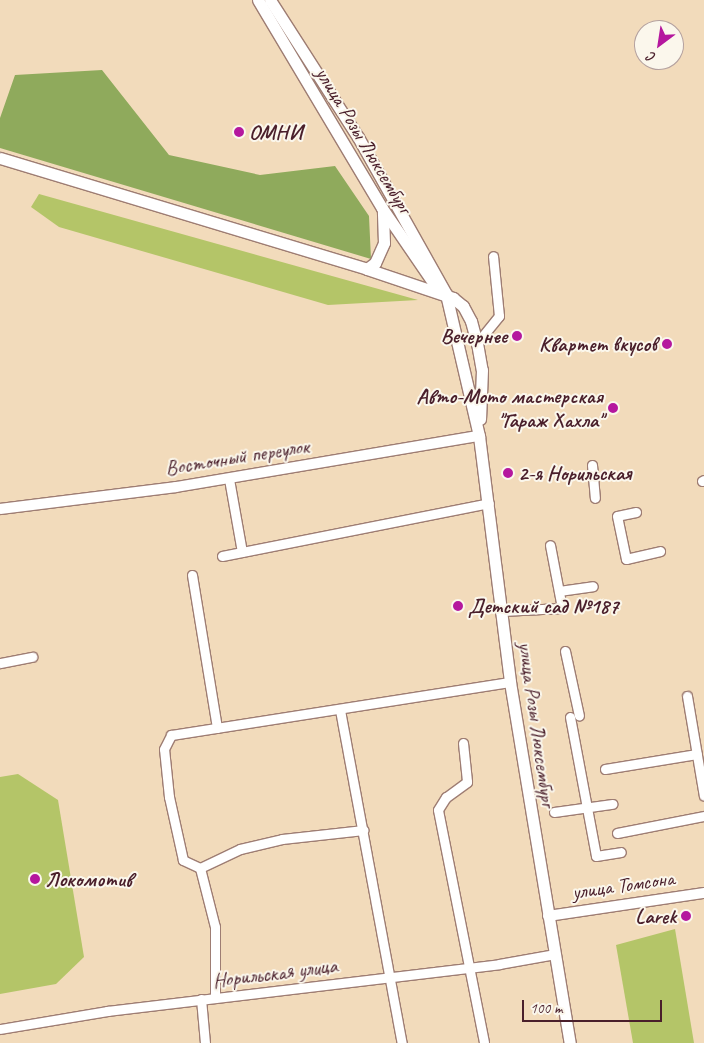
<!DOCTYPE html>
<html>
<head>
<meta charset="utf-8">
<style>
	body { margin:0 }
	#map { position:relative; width:704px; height:1043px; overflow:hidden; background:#f2dbbb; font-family:Caveat,sans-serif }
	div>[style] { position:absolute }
	.green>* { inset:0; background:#b4c568 }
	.forest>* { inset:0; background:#8faa5c }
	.roads { filter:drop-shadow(1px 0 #9e7d73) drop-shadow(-1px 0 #9e7d73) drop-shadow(0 1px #9e7d73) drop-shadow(0 -1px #9e7d73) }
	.minor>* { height:9px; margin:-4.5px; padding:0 4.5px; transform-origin:4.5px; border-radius:4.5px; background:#fff }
	.tertiary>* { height:10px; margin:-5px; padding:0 5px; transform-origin:5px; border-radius:5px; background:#fff }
	.secondary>* { height:11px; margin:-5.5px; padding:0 5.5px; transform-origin:5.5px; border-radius:5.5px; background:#fff }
	.dots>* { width:14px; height:14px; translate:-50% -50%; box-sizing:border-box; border:2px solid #fbf7ec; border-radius:50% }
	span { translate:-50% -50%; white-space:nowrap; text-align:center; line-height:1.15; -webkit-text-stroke:4px #fbf7ec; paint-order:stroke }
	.poi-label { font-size:21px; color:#4a1f2b; font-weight:700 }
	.left { translate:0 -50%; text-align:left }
	.right { translate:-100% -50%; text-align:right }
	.street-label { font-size:21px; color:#4a1f2b }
	.north { position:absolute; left:634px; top:20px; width:50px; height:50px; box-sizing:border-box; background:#fbf7ec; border:1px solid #b4a19f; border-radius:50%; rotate:211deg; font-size:14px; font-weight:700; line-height:20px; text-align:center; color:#4a1f2b }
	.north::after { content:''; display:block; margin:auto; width:18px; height:22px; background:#b5179e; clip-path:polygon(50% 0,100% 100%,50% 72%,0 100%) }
	.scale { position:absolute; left:522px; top:1000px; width:140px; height:22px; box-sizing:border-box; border:2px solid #4a1f2b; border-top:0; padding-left:6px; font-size:15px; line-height:18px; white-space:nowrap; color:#4a1f2b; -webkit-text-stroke:4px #fbf7ec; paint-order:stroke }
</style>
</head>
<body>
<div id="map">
	<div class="green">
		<div style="clip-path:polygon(39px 194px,418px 300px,328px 305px,59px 227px,31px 207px)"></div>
		<div style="clip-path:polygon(18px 774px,58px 800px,84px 957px,56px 984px,0 994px,0 777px)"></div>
		<div style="clip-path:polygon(675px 929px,694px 1043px,633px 1043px,616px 945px)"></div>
	</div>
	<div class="forest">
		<div style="clip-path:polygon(102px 70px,169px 155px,260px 175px,335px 166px,369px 216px,371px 259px,0 148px,0 118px,15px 75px)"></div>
	</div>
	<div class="roads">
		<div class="minor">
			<div style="left:477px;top:343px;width:35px;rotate:-51deg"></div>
			<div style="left:499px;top:316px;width:60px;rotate:-95.7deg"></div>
			<div style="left:592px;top:465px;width:33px;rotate:85deg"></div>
			<div style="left:229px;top:479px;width:74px;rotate:79.9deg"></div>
			<div style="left:702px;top:481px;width:2px;rotate:-27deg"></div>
			<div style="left:636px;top:512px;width:19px;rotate:168deg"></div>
			<div style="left:617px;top:516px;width:44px;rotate:78.2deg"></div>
			<div style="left:626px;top:559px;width:35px;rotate:-13deg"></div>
			<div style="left:222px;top:556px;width:272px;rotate:-11.2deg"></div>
			<div style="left:192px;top:575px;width:155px;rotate:80.7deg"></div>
			<div style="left:559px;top:591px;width:34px;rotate:-8deg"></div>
			<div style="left:502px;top:611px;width:60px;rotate:-2.9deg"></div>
			<div style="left:562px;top:608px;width:64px;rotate:-100.8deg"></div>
			<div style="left:565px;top:651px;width:66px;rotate:77.8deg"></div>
			<div style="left:0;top:663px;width:33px;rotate:-11deg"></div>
			<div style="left:687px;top:696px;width:101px;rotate:80.4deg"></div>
			<div style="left:340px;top:710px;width:339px;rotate:79.5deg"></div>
			<div style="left:570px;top:717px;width:141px;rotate:79.4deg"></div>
			<div style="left:596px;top:856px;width:25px;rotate:-9deg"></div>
			<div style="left:463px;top:743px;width:39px;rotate:84deg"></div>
			<div style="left:467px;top:782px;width:26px;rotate:144deg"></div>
			<div style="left:446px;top:797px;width:15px;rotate:122deg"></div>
			<div style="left:438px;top:810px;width:237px;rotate:78.8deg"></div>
			<div style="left:605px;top:769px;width:93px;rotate:-9.3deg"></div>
			<div style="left:554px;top:812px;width:59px;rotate:-7.9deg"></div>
			<div style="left:617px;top:833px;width:89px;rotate:-11.1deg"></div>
			<div style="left:200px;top:868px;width:19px;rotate:-155deg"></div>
			<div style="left:183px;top:860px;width:65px;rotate:-102.5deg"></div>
			<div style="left:169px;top:797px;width:48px;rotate:-95.9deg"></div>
			<div style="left:164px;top:749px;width:16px;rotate:-63deg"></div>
			<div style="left:171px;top:735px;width:343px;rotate:-8.9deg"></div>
			<div style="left:215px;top:998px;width:71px;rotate:-90deg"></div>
			<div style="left:215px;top:927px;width:61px;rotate:-104.3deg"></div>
			<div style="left:200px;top:868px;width:44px;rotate:-25.4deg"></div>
			<div style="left:240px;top:849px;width:43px;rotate:-13.4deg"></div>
			<div style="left:282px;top:839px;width:82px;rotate:-6.3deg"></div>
			<div style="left:201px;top:999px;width:44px;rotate:84.8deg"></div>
			<div style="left:0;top:1029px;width:109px;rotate:-9.5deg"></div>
			<div style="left:107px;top:1011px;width:395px;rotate:-6.8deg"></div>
			<div style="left:499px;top:964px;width:57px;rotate:-10.1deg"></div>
		</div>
		<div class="tertiary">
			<div style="left:0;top:509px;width:177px;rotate:-7.1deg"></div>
			<div style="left:176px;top:487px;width:307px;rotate:-9.6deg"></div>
			<div style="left:548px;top:916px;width:158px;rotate:-8.4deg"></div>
		</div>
		<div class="secondary">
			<div style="left:258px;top:0;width:242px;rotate:59.2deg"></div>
			<div style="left:382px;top:208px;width:96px;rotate:55.6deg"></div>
			<div style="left:270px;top:0;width:163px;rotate:57.3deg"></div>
			<div style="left:358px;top:137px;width:180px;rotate:60.7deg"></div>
			<div style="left:446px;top:294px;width:146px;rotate:76.9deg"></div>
			<div style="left:479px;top:436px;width:248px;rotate:82.8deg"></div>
			<div style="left:510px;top:682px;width:366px;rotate:80.6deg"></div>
			<div style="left:0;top:158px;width:383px;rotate:16.8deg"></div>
			<div style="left:367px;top:269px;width:91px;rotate:18.6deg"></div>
			<div style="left:453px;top:298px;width:13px;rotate:39deg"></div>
			<div style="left:463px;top:306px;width:17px;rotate:62deg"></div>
			<div style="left:471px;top:321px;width:23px;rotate:75deg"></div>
			<div style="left:477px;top:343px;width:27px;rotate:80deg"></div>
			<div style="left:482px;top:370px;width:49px;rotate:92.3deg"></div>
			<div style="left:367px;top:269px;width:10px;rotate:-37deg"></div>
			<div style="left:375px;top:263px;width:22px;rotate:-66deg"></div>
			<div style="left:384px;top:243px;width:31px;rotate:-92deg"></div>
		</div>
	</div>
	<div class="dots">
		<div style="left:239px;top:132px;background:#b5179e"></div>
		<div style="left:517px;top:336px;background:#b5179e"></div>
		<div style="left:667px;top:344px;background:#b5179e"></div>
		<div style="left:613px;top:408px;background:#b5179e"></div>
		<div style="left:508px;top:473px;background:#b5179e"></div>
		<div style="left:458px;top:606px;background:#b5179e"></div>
		<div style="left:35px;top:879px;background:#b5179e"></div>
		<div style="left:686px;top:916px;background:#b5179e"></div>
	</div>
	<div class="poi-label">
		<span class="left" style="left:249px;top:132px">ОМНИ</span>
		<span class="right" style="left:507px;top:336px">Вечернее</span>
		<span class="right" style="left:657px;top:344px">Квартет вкусов</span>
		<span class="right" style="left:603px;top:408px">Авто-Мото мастерская<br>"Гараж Хахла"</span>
		<span class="left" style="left:518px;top:473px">2-я Норильская</span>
		<span class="left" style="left:468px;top:606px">Детский сад №187</span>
		<span class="left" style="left:45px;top:879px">Локомотив</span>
		<span class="right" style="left:676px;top:916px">Larek</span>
	</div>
	<div class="street-label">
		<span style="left:364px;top:140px;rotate:59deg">улица Розы Люксембург</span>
		<span style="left:237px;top:457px;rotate:-9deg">Восточный переулок</span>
		<span style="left:537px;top:724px;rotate:82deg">улица Розы Люксембург</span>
		<span style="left:623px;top:885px;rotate:-8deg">улица Томсона</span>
		<span style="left:275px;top:973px;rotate:-7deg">Норильская улица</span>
	</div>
	<div class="north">С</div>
	<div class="scale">100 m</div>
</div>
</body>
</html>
